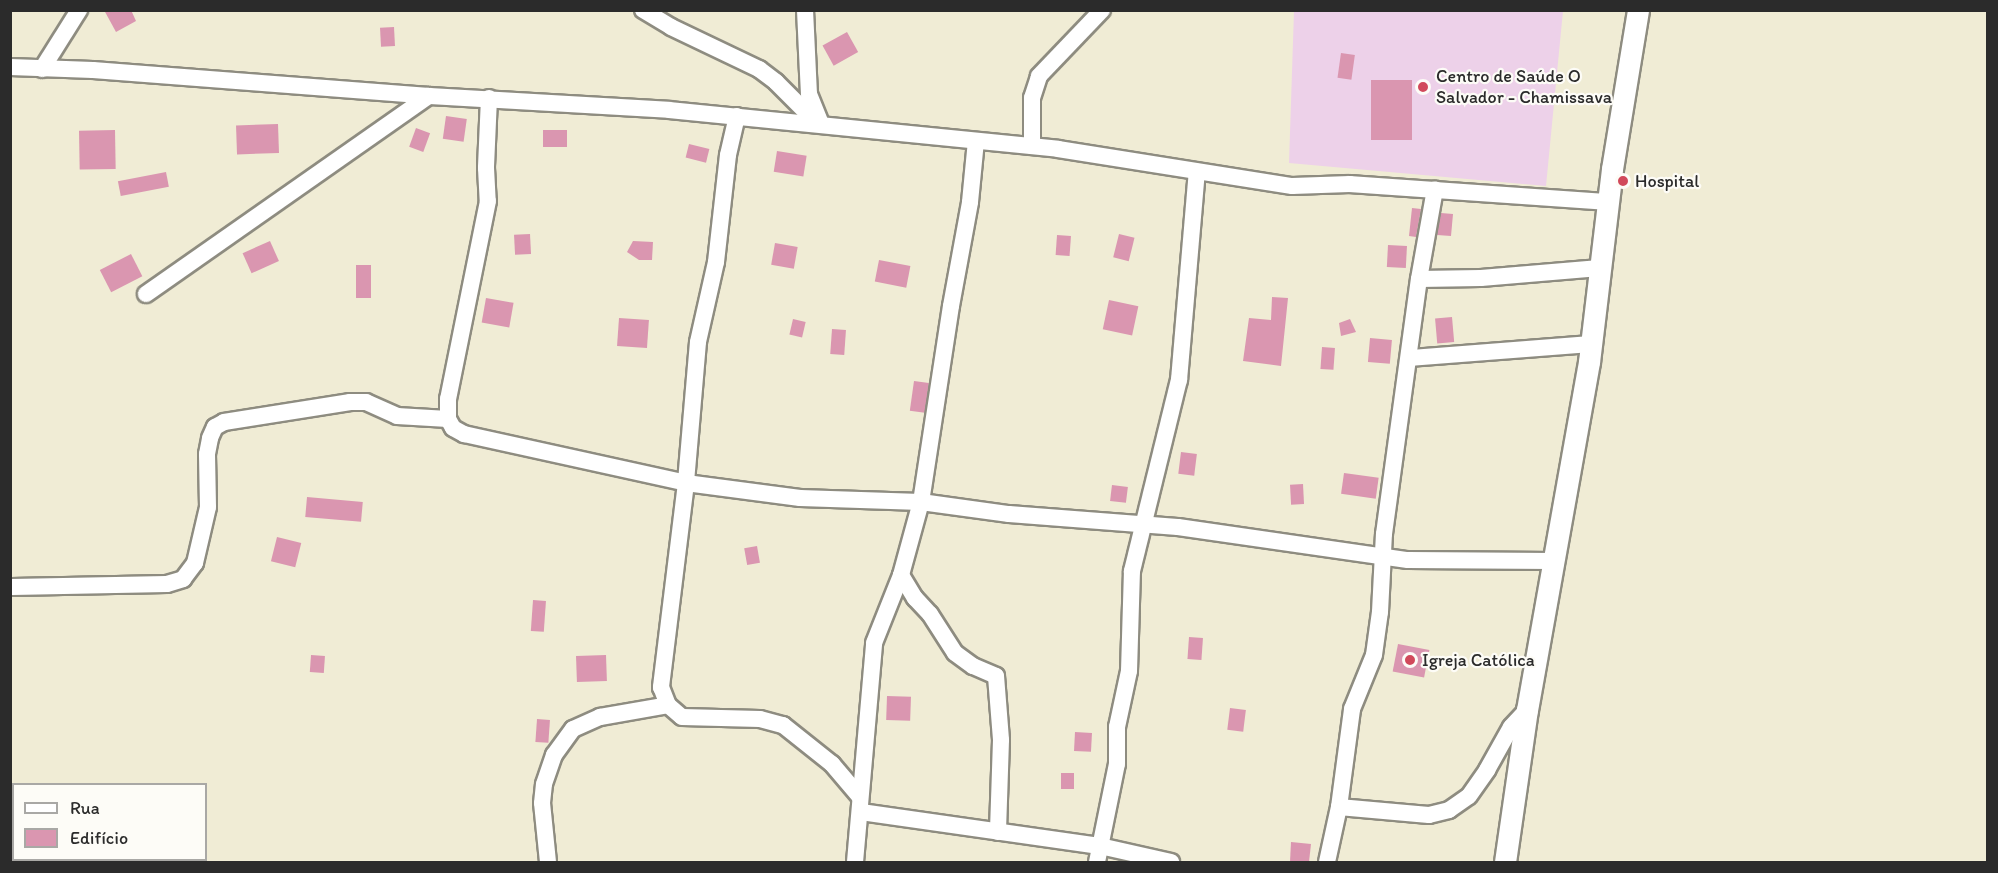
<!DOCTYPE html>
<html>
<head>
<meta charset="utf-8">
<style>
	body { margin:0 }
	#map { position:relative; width:1998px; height:873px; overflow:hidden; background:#f0ecd5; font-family:Itim,sans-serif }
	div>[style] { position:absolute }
	.built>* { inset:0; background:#edd1e9 }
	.building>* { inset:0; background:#da96b0; transform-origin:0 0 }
	.roads { filter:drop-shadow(2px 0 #8e8c80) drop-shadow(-2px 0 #8e8c80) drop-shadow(0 2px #8e8c80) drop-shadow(0 -2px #8e8c80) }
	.minor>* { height:16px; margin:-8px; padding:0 8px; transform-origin:8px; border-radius:8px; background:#fff }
	.tertiary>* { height:21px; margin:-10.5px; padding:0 10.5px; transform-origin:10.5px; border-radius:10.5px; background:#fff }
	.dots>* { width:16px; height:16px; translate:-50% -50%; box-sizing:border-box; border:3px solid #fdfcf7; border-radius:50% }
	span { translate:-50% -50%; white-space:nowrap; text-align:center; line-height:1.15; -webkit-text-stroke:4.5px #fdfcf7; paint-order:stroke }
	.poi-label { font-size:18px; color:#2b2b2b }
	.left { translate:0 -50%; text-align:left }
	.frame { position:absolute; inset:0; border:12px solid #2b2b2b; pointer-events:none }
	.legend { position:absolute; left:12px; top:783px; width:195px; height:78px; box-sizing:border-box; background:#fdfcf7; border:2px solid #a9a8a5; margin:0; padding:8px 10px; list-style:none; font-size:18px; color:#2b2b2b }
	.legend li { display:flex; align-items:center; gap:12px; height:30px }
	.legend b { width:30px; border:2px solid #a9a8a5 }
</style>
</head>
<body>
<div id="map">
	<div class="built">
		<div style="clip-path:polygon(1294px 11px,1563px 11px,1546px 186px,1289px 163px)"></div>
	</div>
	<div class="building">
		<div style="clip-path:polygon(104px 10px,131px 10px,136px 21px,116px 32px)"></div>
		<div style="left:394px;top:27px;width:19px;height:14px;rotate:87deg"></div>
		<div style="left:847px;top:32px;width:23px;height:28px;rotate:61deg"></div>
		<div style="left:1341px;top:53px;width:14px;height:25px;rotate:8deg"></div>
		<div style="left:1371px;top:80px;width:41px;height:60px"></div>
		<div style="left:446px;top:116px;width:21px;height:23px;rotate:8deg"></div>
		<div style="left:278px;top:124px;width:29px;height:42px;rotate:88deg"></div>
		<div style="left:416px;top:128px;width:15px;height:20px;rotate:20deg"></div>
		<div style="left:115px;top:130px;width:39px;height:36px;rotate:89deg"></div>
		<div style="left:543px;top:130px;width:24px;height:17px"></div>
		<div style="left:689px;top:144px;width:21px;height:14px;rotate:14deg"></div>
		<div style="left:777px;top:151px;width:30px;height:21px;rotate:9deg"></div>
		<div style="left:166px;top:172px;width:15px;height:49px;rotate:79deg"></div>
		<div style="clip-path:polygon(1412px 208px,1421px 209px,1416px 237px,1409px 236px)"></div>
		<div style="clip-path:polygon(1441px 213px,1453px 214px,1451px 236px,1437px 235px)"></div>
		<div style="left:530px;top:234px;width:20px;height:16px;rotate:87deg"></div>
		<div style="left:1119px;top:234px;width:16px;height:24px;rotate:14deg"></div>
		<div style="left:1057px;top:235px;width:14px;height:20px;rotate:4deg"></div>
		<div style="left:270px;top:241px;width:22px;height:30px;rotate:66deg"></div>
		<div style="clip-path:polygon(633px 241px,653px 242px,652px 260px,639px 260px,627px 252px)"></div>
		<div style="left:775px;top:243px;width:23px;height:22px;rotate:10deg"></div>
		<div style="left:1388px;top:245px;width:19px;height:22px;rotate:3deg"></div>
		<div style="left:131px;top:254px;width:25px;height:35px;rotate:63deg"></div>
		<div style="left:879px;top:260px;width:32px;height:22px;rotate:11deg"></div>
		<div style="left:356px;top:265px;width:15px;height:33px"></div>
		<div style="clip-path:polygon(1272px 297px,1288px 298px,1281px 366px,1243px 361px,1249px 318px,1271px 320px)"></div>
		<div style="left:486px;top:298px;width:28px;height:25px;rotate:10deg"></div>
		<div style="left:1109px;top:300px;width:30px;height:30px;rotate:12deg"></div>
		<div style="left:1452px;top:317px;width:25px;height:17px;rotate:85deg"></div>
		<div style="left:619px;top:318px;width:30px;height:28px;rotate:4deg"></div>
		<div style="left:793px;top:319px;width:13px;height:16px;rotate:13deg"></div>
		<div style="clip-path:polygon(1350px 319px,1356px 332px,1341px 336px,1339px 323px)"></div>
		<div style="left:832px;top:329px;width:14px;height:25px;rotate:4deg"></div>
		<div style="left:1370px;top:338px;width:22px;height:24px;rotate:5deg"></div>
		<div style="left:1322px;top:347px;width:13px;height:22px;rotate:4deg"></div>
		<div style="left:914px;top:381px;width:15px;height:30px;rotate:8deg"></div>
		<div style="left:1181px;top:452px;width:16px;height:22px;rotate:7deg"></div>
		<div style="left:1344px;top:473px;width:35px;height:21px;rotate:8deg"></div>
		<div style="left:1303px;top:484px;width:20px;height:13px;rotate:87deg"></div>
		<div style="left:1112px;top:485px;width:16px;height:16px;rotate:7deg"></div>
		<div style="left:307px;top:497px;width:56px;height:20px;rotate:5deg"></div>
		<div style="left:277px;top:537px;width:25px;height:25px;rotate:14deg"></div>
		<div style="left:757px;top:546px;width:17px;height:13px;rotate:80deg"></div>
		<div style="left:533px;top:600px;width:13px;height:31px;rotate:4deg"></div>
		<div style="left:1189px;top:637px;width:14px;height:22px;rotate:4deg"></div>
		<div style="left:1398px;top:644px;width:32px;height:28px;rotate:11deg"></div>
		<div style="left:311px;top:655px;width:14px;height:17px;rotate:4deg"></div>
		<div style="left:606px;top:655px;width:26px;height:30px;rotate:88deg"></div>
		<div style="left:887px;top:696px;width:24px;height:24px;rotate:2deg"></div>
		<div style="left:1230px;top:708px;width:16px;height:22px;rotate:7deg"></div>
		<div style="left:537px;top:719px;width:13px;height:23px;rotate:4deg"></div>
		<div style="left:1075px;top:732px;width:17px;height:19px;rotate:3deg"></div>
		<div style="left:1061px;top:773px;width:13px;height:16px"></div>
		<div style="clip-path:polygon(1291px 842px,1311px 844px,1309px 862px,1290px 862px)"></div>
	</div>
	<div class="roads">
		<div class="minor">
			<div style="left:643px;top:10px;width:33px;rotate:31deg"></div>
			<div style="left:671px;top:27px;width:98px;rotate:25.5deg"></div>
			<div style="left:759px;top:69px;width:21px;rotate:37deg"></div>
			<div style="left:776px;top:82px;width:41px;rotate:45deg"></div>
			<div style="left:805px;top:111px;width:9px;rotate:6deg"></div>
			<div style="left:805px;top:10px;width:84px;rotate:87.3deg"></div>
			<div style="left:809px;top:94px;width:29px;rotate:68deg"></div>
			<div style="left:10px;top:67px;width:83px;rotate:2.1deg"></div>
			<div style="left:93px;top:70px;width:337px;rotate:4.4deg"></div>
			<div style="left:429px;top:96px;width:240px;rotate:3.3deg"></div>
			<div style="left:669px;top:110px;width:391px;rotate:5.7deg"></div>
			<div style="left:1058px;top:149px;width:237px;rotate:9deg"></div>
			<div style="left:1292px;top:186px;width:58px;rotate:-2deg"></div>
			<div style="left:1350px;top:184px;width:259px;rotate:4deg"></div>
			<div style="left:42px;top:69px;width:70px;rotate:-57.9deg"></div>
			<div style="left:489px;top:98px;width:70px;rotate:92.5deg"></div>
			<div style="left:486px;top:168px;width:33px;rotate:87deg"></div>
			<div style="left:488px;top:201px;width:202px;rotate:101.4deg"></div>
			<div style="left:448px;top:399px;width:20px;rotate:90deg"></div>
			<div style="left:448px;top:419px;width:10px;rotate:61deg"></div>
			<div style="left:453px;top:428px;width:13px;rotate:29deg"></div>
			<div style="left:464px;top:434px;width:227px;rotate:12.4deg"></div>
			<div style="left:686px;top:483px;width:115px;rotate:7.5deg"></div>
			<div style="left:800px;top:498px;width:121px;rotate:1.9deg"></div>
			<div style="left:921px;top:502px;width:89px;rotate:7.8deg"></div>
			<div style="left:1009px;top:514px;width:169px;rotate:4.4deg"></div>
			<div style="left:1178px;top:527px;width:232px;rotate:8.2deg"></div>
			<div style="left:1408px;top:560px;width:145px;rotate:0.4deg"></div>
			<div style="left:737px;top:116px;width:40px;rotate:103deg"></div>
			<div style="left:728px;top:155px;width:108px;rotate:96.4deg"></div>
			<div style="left:716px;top:262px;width:82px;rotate:102.7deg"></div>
			<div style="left:698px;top:342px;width:142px;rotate:94.9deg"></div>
			<div style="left:686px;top:483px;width:206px;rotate:97deg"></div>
			<div style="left:661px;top:687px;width:19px;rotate:69deg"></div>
			<div style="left:668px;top:705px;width:18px;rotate:41deg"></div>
			<div style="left:682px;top:717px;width:78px;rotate:1.5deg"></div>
			<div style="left:760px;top:719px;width:24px;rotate:15deg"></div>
			<div style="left:783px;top:725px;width:63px;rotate:38.5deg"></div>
			<div style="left:832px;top:764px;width:43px;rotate:49.7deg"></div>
			<div style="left:1032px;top:146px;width:48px;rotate:-90deg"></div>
			<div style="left:1032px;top:98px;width:23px;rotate:-72deg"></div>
			<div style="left:1039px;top:76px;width:91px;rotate:-46.3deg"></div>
			<div style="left:1419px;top:279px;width:62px;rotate:-0.9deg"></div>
			<div style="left:1481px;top:278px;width:119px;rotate:-4.8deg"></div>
			<div style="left:146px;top:294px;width:345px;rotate:-35deg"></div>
			<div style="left:1410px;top:358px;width:183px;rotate:-4.4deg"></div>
			<div style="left:901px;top:575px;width:27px;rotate:59deg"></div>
			<div style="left:915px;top:598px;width:22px;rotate:47deg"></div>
			<div style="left:930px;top:614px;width:46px;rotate:57.3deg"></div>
			<div style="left:955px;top:653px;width:22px;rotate:36deg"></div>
			<div style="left:973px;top:666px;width:25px;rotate:23deg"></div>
			<div style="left:996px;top:676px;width:64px;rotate:85.5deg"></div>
			<div style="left:1001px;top:740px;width:92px;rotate:91.9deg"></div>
			<div style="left:12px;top:587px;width:155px;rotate:-1.1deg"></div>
			<div style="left:167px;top:584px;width:17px;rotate:-17deg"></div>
			<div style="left:183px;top:579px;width:20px;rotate:-53deg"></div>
			<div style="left:195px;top:563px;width:57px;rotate:-76.9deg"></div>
			<div style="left:208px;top:507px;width:53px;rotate:-91.1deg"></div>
			<div style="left:207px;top:454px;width:16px;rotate:-79deg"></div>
			<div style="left:210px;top:438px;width:12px;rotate:-66deg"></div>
			<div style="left:215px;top:427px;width:10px;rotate:-29deg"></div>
			<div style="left:224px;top:422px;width:128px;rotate:-9deg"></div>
			<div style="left:350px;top:402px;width:16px"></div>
			<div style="left:366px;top:402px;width:34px;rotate:24deg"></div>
			<div style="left:397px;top:416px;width:51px;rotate:3.4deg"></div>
			<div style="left:1339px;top:807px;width:90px;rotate:5.1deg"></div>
			<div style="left:1429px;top:815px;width:21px;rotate:-14deg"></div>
			<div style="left:1449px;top:810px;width:24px;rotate:-35deg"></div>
			<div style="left:1469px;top:796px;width:32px;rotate:-55deg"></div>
			<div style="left:1487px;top:770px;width:49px;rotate:-60.8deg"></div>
			<div style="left:1511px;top:727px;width:23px;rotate:-47deg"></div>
			<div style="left:861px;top:812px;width:241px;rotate:8.1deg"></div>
			<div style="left:1100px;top:846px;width:73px;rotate:12.7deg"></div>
			<div style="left:548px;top:862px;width:59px;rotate:-95.8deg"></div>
			<div style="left:542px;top:803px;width:19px;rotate:-84deg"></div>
			<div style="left:544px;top:784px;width:31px;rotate:-71deg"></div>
			<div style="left:554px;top:755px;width:32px;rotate:-54deg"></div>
			<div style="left:573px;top:729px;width:30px;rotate:-24deg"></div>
			<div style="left:600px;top:717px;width:69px;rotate:-10deg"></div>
			<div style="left:855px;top:862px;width:220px;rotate:-85deg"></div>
			<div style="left:874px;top:643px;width:73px;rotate:-68.3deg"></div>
			<div style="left:901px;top:575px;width:76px;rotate:-74.7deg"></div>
			<div style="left:921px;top:502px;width:198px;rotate:-81.3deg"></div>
			<div style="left:951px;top:306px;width:106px;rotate:-79.6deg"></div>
			<div style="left:970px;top:202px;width:61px;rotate:-84.4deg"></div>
			<div style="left:1097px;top:862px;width:100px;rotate:-78.5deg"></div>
			<div style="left:1117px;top:764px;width:37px;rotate:-90deg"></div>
			<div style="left:1117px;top:727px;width:57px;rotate:-77.9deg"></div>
			<div style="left:1129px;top:671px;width:100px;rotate:-88.3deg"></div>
			<div style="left:1132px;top:571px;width:197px;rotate:-76.2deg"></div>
			<div style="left:1179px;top:380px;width:209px;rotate:-85.1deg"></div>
			<div style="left:1327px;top:862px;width:56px;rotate:-77.7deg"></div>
			<div style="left:1339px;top:807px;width:99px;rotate:-82.4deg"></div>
			<div style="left:1352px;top:709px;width:58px;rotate:-67.8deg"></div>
			<div style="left:1374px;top:655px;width:43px;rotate:-82.1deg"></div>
			<div style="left:1380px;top:612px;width:78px;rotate:-87.1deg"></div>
			<div style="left:1384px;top:534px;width:257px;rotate:-82.2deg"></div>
			<div style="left:1419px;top:279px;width:91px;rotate:-79.9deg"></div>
		</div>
		<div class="tertiary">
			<div style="left:1505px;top:862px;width:154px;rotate:-81.8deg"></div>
			<div style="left:1527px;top:710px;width:353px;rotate:-79.9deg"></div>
			<div style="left:1589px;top:362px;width:194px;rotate:-83.2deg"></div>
			<div style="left:1612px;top:169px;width:161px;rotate:-80.7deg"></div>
		</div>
	</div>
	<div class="dots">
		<div style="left:1423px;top:87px;background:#d1495b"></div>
		<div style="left:1623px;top:181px;background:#d1495b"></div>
		<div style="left:1410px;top:660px;background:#d1495b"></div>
	</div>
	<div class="poi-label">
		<span class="left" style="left:1436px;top:87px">Centro de Saúde O<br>Salvador - Chamissava</span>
		<span class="left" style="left:1635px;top:181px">Hospital</span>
		<span class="left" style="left:1422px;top:660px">Igreja Católica</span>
	</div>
	<div class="frame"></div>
	<ul class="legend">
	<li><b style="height:8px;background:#fff"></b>Rua</li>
	<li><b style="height:16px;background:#da96b0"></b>Edifício</li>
	</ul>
</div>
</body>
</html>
